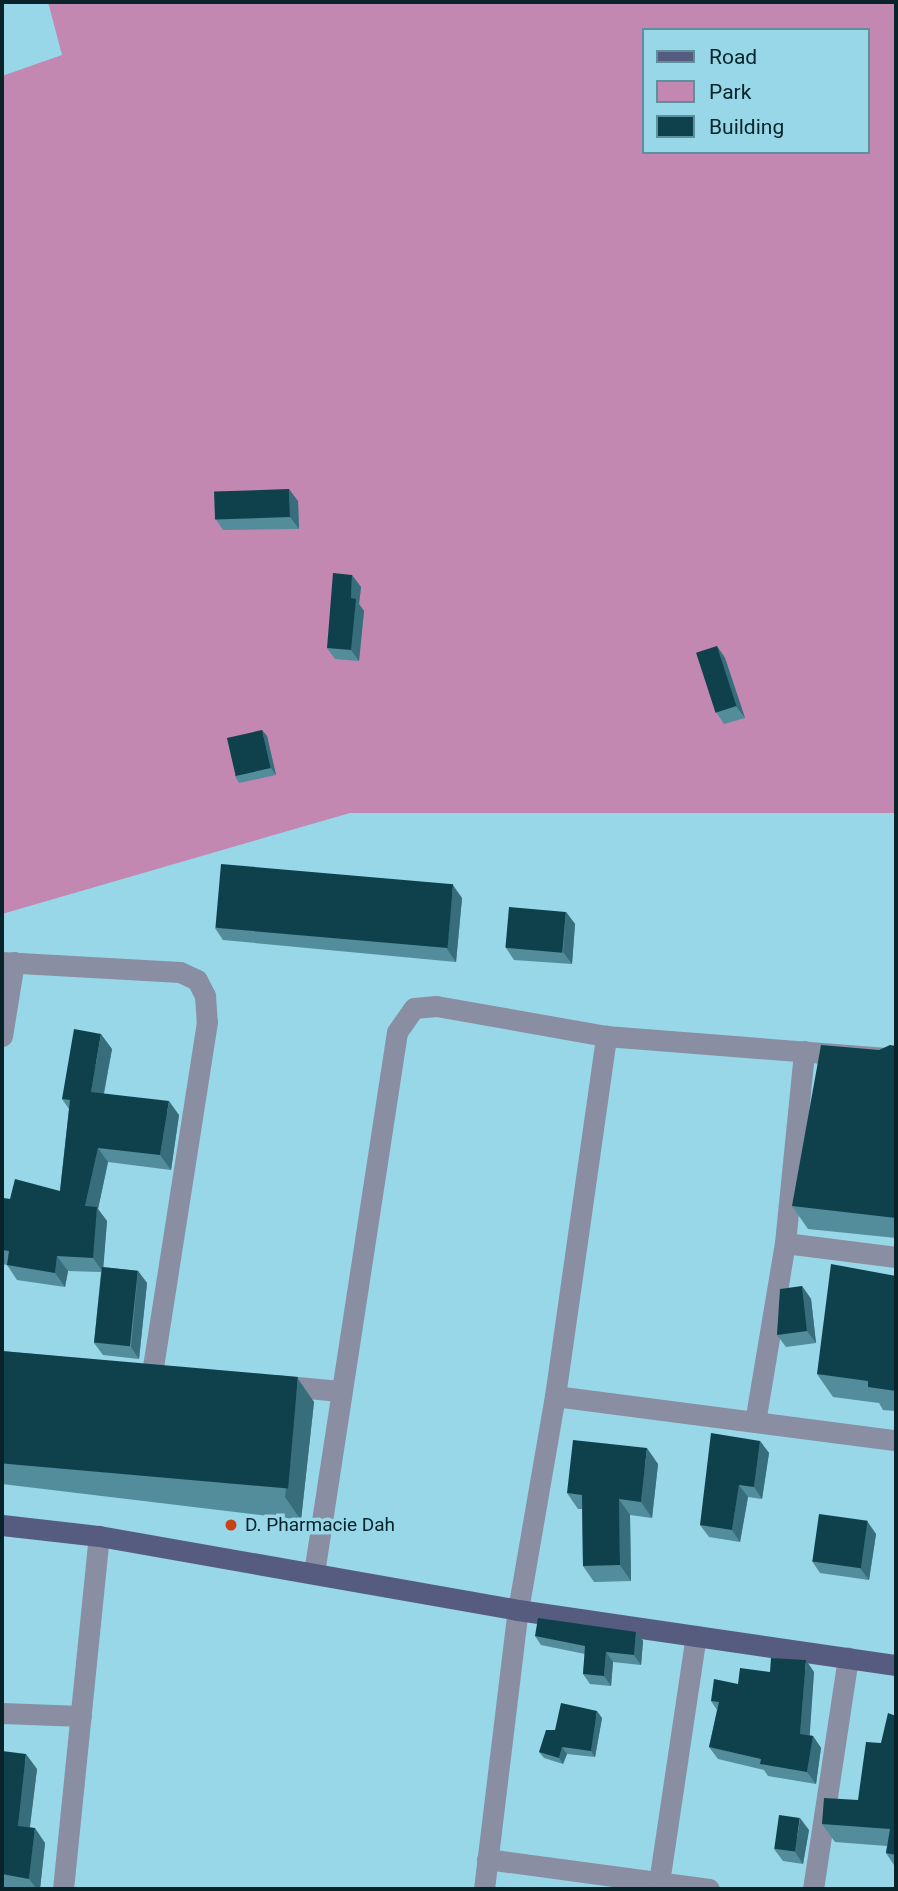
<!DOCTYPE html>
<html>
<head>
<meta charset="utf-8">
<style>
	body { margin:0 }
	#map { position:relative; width:898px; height:1891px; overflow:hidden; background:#97d7e8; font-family:Roboto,sans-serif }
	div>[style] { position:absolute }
	.green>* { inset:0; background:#c288b2 }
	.minor>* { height:21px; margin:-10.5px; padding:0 10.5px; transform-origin:10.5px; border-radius:10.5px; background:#8a8ea3 }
	.major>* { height:21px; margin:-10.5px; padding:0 10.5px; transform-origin:10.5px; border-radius:10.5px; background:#565c7f }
	.wall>* { inset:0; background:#538c9a }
	.shaded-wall>* { inset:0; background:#386e7c }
	.building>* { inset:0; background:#0f414d; transform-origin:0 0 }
	.dots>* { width:19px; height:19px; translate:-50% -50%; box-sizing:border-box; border:4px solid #97d7e8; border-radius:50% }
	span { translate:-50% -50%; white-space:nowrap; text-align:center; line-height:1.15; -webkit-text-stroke:7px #97d7e8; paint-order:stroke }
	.poi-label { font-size:19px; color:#082329 }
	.left { translate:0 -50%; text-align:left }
	.frame { position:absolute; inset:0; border:4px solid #082329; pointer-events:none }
	.legend { position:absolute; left:642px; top:28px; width:228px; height:126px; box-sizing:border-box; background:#97d7e8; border:2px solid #5e8f9c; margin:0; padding:9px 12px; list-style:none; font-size:21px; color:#082329 }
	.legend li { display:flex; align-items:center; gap:14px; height:35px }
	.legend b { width:35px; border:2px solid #5e8f9c }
</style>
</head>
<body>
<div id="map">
	<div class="green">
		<div style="clip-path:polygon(evenodd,48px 2px,896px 2px,896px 813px,350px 813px,2px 914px,2px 76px,62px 55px,48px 2px,644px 30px,868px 30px,868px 152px,644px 152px,644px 30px)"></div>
	</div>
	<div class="minor">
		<div style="left:2px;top:962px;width:178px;rotate:3.2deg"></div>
		<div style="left:180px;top:972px;width:19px;rotate:25deg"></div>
		<div style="left:197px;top:980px;width:18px;rotate:63deg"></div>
		<div style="left:205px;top:996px;width:26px;rotate:86deg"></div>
		<div style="left:207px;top:1022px;width:355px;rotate:98.9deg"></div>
		<div style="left:2px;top:1036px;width:75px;rotate:-80.8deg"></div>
		<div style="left:785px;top:1243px;width:112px;rotate:7.2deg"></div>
		<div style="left:276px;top:1385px;width:64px;rotate:5.4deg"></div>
		<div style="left:555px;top:1396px;width:344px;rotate:7.4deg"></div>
		<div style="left:755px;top:1422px;width:181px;rotate:-80.5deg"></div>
		<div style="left:785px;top:1243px;width:193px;rotate:-84.3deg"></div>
		<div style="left:314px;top:1573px;width:547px;rotate:-81.28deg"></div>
		<div style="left:397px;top:1032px;width:29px;rotate:-55deg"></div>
		<div style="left:414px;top:1008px;width:22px;rotate:-5deg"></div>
		<div style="left:436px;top:1006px;width:173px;rotate:10deg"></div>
		<div style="left:606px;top:1036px;width:291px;rotate:4.5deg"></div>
		<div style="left:2px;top:1713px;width:79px;rotate:2.2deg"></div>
		<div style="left:487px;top:1859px;width:224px;rotate:7.7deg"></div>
		<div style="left:63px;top:1889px;width:355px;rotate:-84.2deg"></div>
		<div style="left:484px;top:1889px;width:281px;rotate:-83.1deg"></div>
		<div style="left:518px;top:1610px;width:217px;rotate:-80.2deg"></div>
		<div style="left:555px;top:1396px;width:364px;rotate:-81.9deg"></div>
		<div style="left:658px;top:1889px;width:256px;rotate:-81.5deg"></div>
		<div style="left:813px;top:1889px;width:234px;rotate:-81.4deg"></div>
	</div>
	<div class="major">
		<div style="left:2px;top:1525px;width:98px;rotate:6.5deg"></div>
		<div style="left:99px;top:1536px;width:425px;rotate:10deg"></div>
		<div style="left:518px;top:1610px;width:382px;rotate:8.3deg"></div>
	</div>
	<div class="wall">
		<div style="clip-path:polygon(298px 501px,299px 529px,223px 530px,215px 518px)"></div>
		<div style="clip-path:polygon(352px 575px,361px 587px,359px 604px,364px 611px,359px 661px,335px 659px,327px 648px)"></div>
		<div style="clip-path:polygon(717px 646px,725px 658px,745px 718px,724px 724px,716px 712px)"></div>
		<div style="clip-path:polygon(262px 730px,267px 736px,276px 775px,239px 783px,235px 776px)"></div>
		<div style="clip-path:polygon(462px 898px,456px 962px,223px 940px,215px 928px)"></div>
		<div style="clip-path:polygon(566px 912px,575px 924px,572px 964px,514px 960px,506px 948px)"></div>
		<div style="clip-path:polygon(896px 1046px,896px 1238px,808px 1229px,792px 1206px,879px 1050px)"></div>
		<div style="clip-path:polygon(112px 1049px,104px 1094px,179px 1115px,171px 1170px,108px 1162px,98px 1209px,107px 1221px,103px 1267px,138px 1271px,147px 1283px,139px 1359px,103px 1355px,94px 1343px,101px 1272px,68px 1271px,65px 1287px,17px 1280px,7px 1265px,2px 1264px,2px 1198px,10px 1199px,60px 1191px,69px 1109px,62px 1099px)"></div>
		<div style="clip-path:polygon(896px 1276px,896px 1411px,883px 1410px,879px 1403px,833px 1397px,817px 1374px)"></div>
		<div style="clip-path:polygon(802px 1286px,811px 1299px,816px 1343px,786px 1347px,777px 1335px)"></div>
		<div style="clip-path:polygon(2px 1351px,298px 1379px,314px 1402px,301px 1520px,2px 1484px)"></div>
		<div style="clip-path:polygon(760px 1441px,769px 1453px,762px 1499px,748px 1497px,740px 1542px,709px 1537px,700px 1525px)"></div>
		<div style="clip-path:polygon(658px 1464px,652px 1518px,630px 1515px,631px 1581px,594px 1582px,583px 1566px,582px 1509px,578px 1509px,567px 1493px)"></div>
		<div style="clip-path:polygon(867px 1521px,876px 1534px,869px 1580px,820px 1573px,812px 1561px)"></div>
		<div style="clip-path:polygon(636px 1632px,643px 1641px,641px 1665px,613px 1662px,611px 1686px,590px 1684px,583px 1674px,585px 1654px,541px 1645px,535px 1636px)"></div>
		<div style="clip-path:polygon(770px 1672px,814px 1672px,809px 1735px,813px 1736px,821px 1748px,816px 1784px,768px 1776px,764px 1770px,718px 1759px,709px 1747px,717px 1710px,711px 1701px,738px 1684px)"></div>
		<div style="clip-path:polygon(896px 1716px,896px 1868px,886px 1853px,887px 1846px,835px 1842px,822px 1824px,858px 1800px,881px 1743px)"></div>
		<div style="clip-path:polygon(602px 1718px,595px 1757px,567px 1754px,563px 1764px,544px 1758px,539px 1752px,555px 1730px)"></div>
		<div style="clip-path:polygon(2px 1751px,37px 1769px,30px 1827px,45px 1843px,40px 1889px,13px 1889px,2px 1887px)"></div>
		<div style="clip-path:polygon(809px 1830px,803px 1864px,783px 1861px,774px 1849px)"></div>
	</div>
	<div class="shaded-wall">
		<div style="clip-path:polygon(289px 489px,298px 501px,299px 529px,290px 517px)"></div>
		<div style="clip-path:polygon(352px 575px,361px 587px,359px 604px,364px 611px,359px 661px,351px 650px,351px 598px)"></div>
		<div style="clip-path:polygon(717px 646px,725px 658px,745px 718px,736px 706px)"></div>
		<div style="clip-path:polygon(262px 730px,267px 736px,276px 775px,271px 768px)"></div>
		<div style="clip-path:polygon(453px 885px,462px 898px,456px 962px,447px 949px)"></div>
		<div style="clip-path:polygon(566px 912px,575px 924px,572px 964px,563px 952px)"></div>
		<div style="clip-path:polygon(101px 1034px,112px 1049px,101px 1107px,91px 1092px)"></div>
		<div style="clip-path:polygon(169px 1101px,179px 1115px,171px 1170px,160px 1155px)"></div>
		<div style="clip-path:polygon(98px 1148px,108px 1162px,98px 1209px,107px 1221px,103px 1272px,93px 1258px,85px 1206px)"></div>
		<div style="clip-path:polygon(57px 1256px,68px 1271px,65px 1287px,55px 1273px)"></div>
		<div style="clip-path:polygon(138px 1271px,147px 1283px,139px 1359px,131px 1347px)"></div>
		<div style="clip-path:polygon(802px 1286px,811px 1299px,816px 1343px,807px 1331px)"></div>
		<div style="clip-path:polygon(298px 1379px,314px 1402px,301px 1520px,285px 1497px)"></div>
		<div style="clip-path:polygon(760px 1441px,769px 1453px,762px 1499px,754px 1487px)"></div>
		<div style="clip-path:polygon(647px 1448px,658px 1464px,652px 1518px,641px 1502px)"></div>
		<div style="clip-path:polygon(739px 1485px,748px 1497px,740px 1542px,732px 1530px)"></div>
		<div style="clip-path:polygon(619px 1499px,630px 1515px,631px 1581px,620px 1565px)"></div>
		<div style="clip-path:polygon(867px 1521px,876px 1534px,869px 1580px,860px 1568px)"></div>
		<div style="clip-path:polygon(636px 1632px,643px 1641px,641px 1665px,634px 1655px)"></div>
		<div style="clip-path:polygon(606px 1652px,613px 1662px,611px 1686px,604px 1676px)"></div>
		<div style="clip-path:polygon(806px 1660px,814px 1672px,809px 1746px,800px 1734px)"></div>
		<div style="clip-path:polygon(597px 1711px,602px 1718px,595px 1757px,591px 1751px)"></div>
		<div style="clip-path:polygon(813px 1736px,821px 1748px,816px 1784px,807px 1772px)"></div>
		<div style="clip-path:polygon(562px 1747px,567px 1754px,563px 1764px,559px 1758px)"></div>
		<div style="clip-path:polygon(26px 1754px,37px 1769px,28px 1841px,18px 1826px)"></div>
		<div style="clip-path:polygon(800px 1818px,809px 1830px,803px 1864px,795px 1852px)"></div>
		<div style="clip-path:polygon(35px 1828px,45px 1843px,40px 1889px,37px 1889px,29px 1879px)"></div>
	</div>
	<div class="building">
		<div style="left:289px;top:489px;width:28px;height:75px;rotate:88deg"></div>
		<div style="clip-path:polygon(333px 573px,352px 575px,351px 598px,356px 599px,351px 650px,327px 648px)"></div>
		<div style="left:717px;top:646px;width:63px;height:22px;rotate:72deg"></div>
		<div style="left:262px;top:730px;width:39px;height:36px;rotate:77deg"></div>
		<div style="left:221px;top:864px;width:233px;height:64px;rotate:5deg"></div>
		<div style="left:509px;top:907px;width:57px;height:41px;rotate:5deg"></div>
		<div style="clip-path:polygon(74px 1029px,101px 1034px,91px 1092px,169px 1101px,160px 1155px,98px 1148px,85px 1206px,97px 1207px,93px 1258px,57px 1256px,55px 1273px,7px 1265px,9px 1251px,2px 1250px,2px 1198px,10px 1199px,15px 1179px,60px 1191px,70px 1100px,62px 1099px)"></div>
		<div style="clip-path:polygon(821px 1045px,879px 1050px,890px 1045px,896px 1046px,896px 1218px,792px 1206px)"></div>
		<div style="clip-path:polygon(831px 1264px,896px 1276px,896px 1391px,868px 1387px,868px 1381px,817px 1374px)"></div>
		<div style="left:102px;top:1267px;width:36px;height:76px;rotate:6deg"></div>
		<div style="clip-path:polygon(802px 1286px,807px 1331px,777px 1335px,780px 1289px)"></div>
		<div style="left:2px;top:1351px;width:297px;height:112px;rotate:5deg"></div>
		<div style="clip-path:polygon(711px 1433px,760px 1441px,754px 1487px,739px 1485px,732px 1530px,700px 1525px)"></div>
		<div style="clip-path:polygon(573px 1440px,647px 1448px,641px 1502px,619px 1499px,620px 1565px,583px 1566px,582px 1495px,567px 1493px)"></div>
		<div style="left:819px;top:1514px;width:49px;height:48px;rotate:8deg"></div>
		<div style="clip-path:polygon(538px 1618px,636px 1632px,634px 1655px,606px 1652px,604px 1676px,583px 1674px,585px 1646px,535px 1636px)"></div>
		<div style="clip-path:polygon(771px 1658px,806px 1660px,800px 1734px,813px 1736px,807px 1772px,760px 1764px,761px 1759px,709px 1747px,719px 1702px,711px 1701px,714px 1679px,738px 1684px,740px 1668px,770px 1672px)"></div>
		<div style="clip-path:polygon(561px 1703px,597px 1711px,591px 1751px,562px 1747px,559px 1758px,539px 1752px,546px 1730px,555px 1730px)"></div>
		<div style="clip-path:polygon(888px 1713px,896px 1716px,896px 1855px,886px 1853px,890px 1829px,822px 1824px,824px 1798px,858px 1800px,866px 1742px,881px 1743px)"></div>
		<div style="clip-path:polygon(2px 1751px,26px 1754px,18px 1826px,35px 1828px,29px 1879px,2px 1874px)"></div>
		<div style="left:779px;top:1815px;width:21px;height:34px;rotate:8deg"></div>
	</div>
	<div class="dots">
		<div style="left:231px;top:1525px;background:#c94115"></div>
	</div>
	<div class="poi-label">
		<span class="left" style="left:245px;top:1525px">D. Pharmacie Dah</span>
	</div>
	<div class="frame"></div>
	<ul class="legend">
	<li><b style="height:9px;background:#565c7f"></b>Road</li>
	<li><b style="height:19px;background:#c288b2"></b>Park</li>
	<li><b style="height:19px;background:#0f414d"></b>Building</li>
	</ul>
</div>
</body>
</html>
